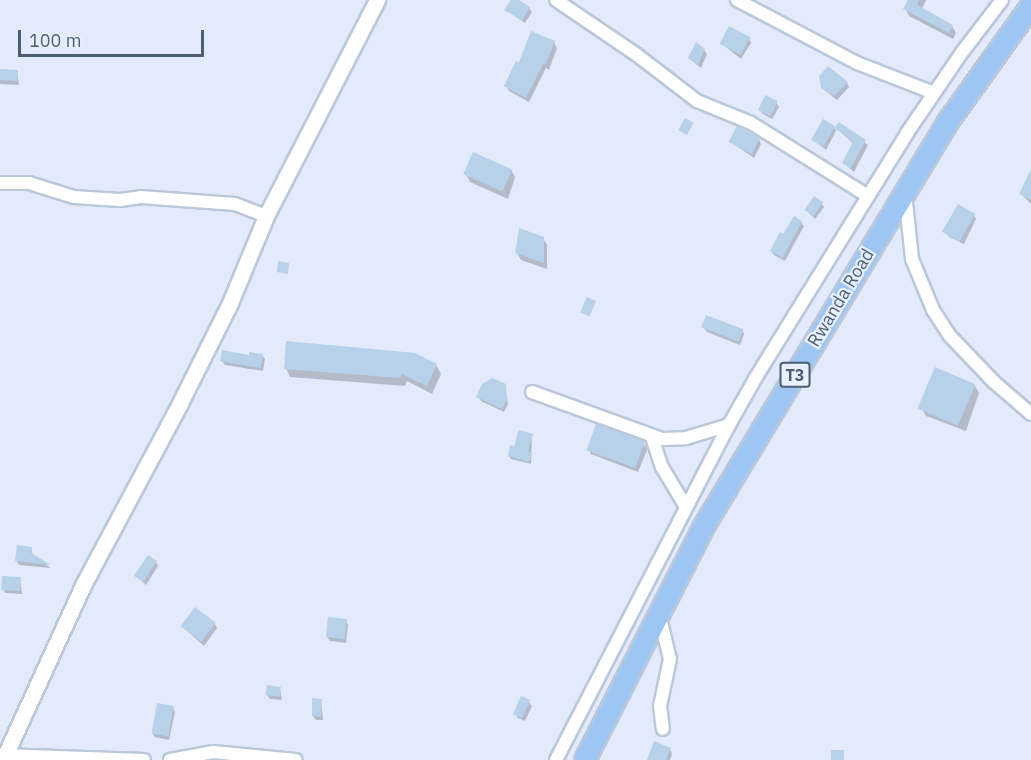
<!DOCTYPE html>
<html>
<head>
<meta charset="utf-8">
<style>
	body { margin:0 }
	#map { position:relative; width:1031px; height:760px; overflow:hidden; background:#e2eafb; font-family:"IBM Plex Sans",sans-serif }
	div>[style] { position:absolute }
	.shadow>* { inset:0; background:#0003 }
	.building>* { inset:0; background:#b6d1e9; transform-origin:0 0 }
	.roads { filter:drop-shadow(2px 0 #bac8d9) drop-shadow(-2px 0 #bac8d9) drop-shadow(0 2px #bac8d9) drop-shadow(0 -2px #bac8d9) }
	.minor>* { height:12px; margin:-6px; padding:0 6px; transform-origin:6px; border-radius:6px; background:#fff }
	.tertiary>* { height:15px; margin:-7.5px; padding:0 7.5px; transform-origin:7.5px; border-radius:7.5px; background:#fff }
	.trunk>* { height:20px; margin:-10px; padding:0 10px; transform-origin:10px; border-radius:10px; background:#9dc6f4 }
	span { translate:-50% -50%; white-space:nowrap; text-align:center; line-height:1.15; -webkit-text-stroke:4.5px #e8effe; paint-order:stroke }
	.shield-label span { padding:2px 4px; background:#e8effe; border:2px solid; border-radius:4px; -webkit-text-stroke-width:0 }
	.shield-label { font-size:16px; color:#4a6071; font-weight:700 }
	.street-label { font-size:18px; color:#4a6071 }
	.scale { position:absolute; left:18px; top:30px; width:186px; height:27px; box-sizing:border-box; border:3px solid #4a6071; border-top:0; padding-left:8px; font-size:18px; line-height:21px; white-space:nowrap; color:#4a6071; -webkit-text-stroke:4px #e8effe; paint-order:stroke }
</style>
</head>
<body>
<div id="map">
	<div class="shadow">
		<div style="clip-path:polygon(513px 0,529px 8px,532px 12px,525px 23px,506px 10px)"></div>
		<div style="clip-path:polygon(910px 0,926px 0,922px 9px,952px 26px,956px 33px,953px 39px,909px 16px,905px 9px)"></div>
		<div style="clip-path:polygon(749px 38px,751px 43px,741px 59px,721px 43px)"></div>
		<div style="clip-path:polygon(554px 42px,557px 48px,549px 70px,546px 68px,529px 102px,509px 91px,506px 86px,520px 64px)"></div>
		<div style="clip-path:polygon(704px 50px,707px 54px,701px 68px,689px 58px)"></div>
		<div style="clip-path:polygon(0 70px,17px 71px,19px 85px,0 84px)"></div>
		<div style="clip-path:polygon(847px 83px,849px 87px,837px 100px,822px 88px)"></div>
		<div style="clip-path:polygon(776px 102px,779px 107px,772px 119px,763px 114px,760px 110px)"></div>
		<div style="clip-path:polygon(840px 124px,868px 145px,854px 172px,844px 163px,854px 144px,837px 129px,826px 150px,813px 140px,834px 127px,836px 130px)"></div>
		<div style="clip-path:polygon(759px 139px,761px 144px,754px 158px,731px 142px)"></div>
		<div style="clip-path:polygon(511px 170px,515px 177px,508px 199px,470px 182px,466px 175px)"></div>
		<div style="clip-path:polygon(1031px 176px,1031px 204px,1021px 194px)"></div>
		<div style="clip-path:polygon(821px 203px,824px 207px,815px 219px,806px 210px)"></div>
		<div style="clip-path:polygon(974px 215px,976px 219px,964px 244px,949px 237px,947px 233px)"></div>
		<div style="clip-path:polygon(801px 222px,804px 226px,785px 261px,774px 255px,771px 251px)"></div>
		<div style="clip-path:polygon(543px 238px,547px 245px,547px 269px,521px 260px,517px 253px)"></div>
		<div style="clip-path:polygon(704px 328px,742px 330px,744px 334px,740px 345px,707px 332px)"></div>
		<div style="clip-path:polygon(262px 355px,265px 359px,263px 371px,225px 365px,222px 361px)"></div>
		<div style="clip-path:polygon(436px 365px,441px 374px,432px 394px,407px 381px,405px 386px,290px 377px,286px 368px)"></div>
		<div style="clip-path:polygon(505px 385px,508px 404px,504px 412px,481px 401px,478px 397px)"></div>
		<div style="clip-path:polygon(975px 386px,979px 393px,966px 431px,926px 416px,922px 409px)"></div>
		<div style="clip-path:polygon(597px 426px,645px 445px,647px 450px,638px 472px,591px 454px,589px 450px)"></div>
		<div style="clip-path:polygon(532px 436px,531px 464px,511px 459px,509px 456px,515px 448px)"></div>
		<div style="clip-path:polygon(31px 548px,33px 556px,51px 568px,19px 565px,16px 560px)"></div>
		<div style="clip-path:polygon(156px 562px,158px 566px,146px 585px,136px 576px)"></div>
		<div style="clip-path:polygon(20px 579px,22px 594px,5px 593px,3px 589px)"></div>
		<div style="clip-path:polygon(346px 621px,348px 625px,346px 643px,330px 641px,327px 637px)"></div>
		<div style="clip-path:polygon(215px 624px,217px 628px,204px 646px,183px 627px)"></div>
		<div style="clip-path:polygon(280px 689px,282px 700px,270px 699px,267px 695px)"></div>
		<div style="clip-path:polygon(321px 700px,323px 720px,316px 720px,313px 716px)"></div>
		<div style="clip-path:polygon(529px 702px,532px 706px,525px 721px,518px 718px,515px 714px)"></div>
		<div style="clip-path:polygon(173px 708px,175px 712px,169px 740px,155px 737px,152px 733px)"></div>
		<div style="clip-path:polygon(670px 749px,672px 754px,670px 760px,649px 760px)"></div>
	</div>
	<div class="building">
		<div style="clip-path:polygon(511px 0,519px 0,530px 7px,522px 20px,504px 10px)"></div>
		<div style="clip-path:polygon(908px 0,919px 0,917px 5px,953px 25px,949px 33px,903px 9px)"></div>
		<div style="left:729px;top:26px;width:24px;height:20px;rotate:28deg"></div>
		<div style="clip-path:polygon(531px 31px,555px 41px,545px 65px,543px 64px,526px 98px,504px 86px,516px 61px,519px 62px)"></div>
		<div style="clip-path:polygon(696px 42px,705px 49px,698px 65px,688px 58px)"></div>
		<div style="clip-path:polygon(828px 66px,848px 82px,834px 96px,821px 88px,819px 76px)"></div>
		<div style="left:0;top:69px;width:18px;height:11px;rotate:3deg"></div>
		<div style="left:765px;top:95px;width:14px;height:17px;rotate:25deg"></div>
		<div style="left:685px;top:118px;width:10px;height:14px;rotate:29deg"></div>
		<div style="left:823px;top:119px;width:14px;height:24px;rotate:30deg"></div>
		<div style="clip-path:polygon(839px 122px,866px 140px,851px 168px,842px 163px,853px 142px,835px 128px)"></div>
		<div style="left:737px;top:126px;width:26px;height:18px;rotate:28deg"></div>
		<div style="left:473px;top:152px;width:43px;height:24px;rotate:24deg"></div>
		<div style="clip-path:polygon(1031px 169px,1031px 200px,1019px 194px)"></div>
		<div style="left:814px;top:196px;width:11px;height:17px;rotate:34deg"></div>
		<div style="left:958px;top:204px;width:20px;height:32px;rotate:30deg"></div>
		<div style="clip-path:polygon(794px 216px,802px 221px,783px 258px,770px 251px,780px 232px,783px 234px)"></div>
		<div style="clip-path:polygon(519px 228px,544px 237px,544px 263px,515px 253px)"></div>
		<div style="clip-path:polygon(278px 261px,289px 263px,288px 274px,277px 272px)"></div>
		<div style="left:587px;top:297px;width:10px;height:17px;rotate:24deg"></div>
		<div style="left:706px;top:315px;width:40px;height:13px;rotate:21deg"></div>
		<div style="clip-path:polygon(286px 341px,415px 353px,437px 364px,427px 386px,402px 374px,400px 378px,284px 369px)"></div>
		<div style="clip-path:polygon(222px 350px,249px 355px,249px 352px,263px 354px,261px 368px,220px 361px)"></div>
		<div style="left:935px;top:367px;width:44px;height:45px;rotate:23deg"></div>
		<div style="clip-path:polygon(492px 378px,506px 384px,507px 399px,502px 409px,476px 397px,482px 384px)"></div>
		<div style="left:596px;top:424px;width:52px;height:28px;rotate:20deg"></div>
		<div style="clip-path:polygon(519px 430px,533px 434px,528px 451px,532px 453px,529px 462px,508px 456px,510px 445px,514px 446px)"></div>
		<div style="clip-path:polygon(17px 545px,32px 547px,31px 553px,51px 565px,15px 561px)"></div>
		<div style="left:148px;top:555px;width:11px;height:25px;rotate:34deg"></div>
		<div style="left:2px;top:576px;width:19px;height:14px;rotate:3deg"></div>
		<div style="left:195px;top:607px;width:26px;height:24px;rotate:37deg"></div>
		<div style="left:328px;top:617px;width:19px;height:20px;rotate:6deg"></div>
		<div style="left:267px;top:685px;width:14px;height:10px;rotate:8deg"></div>
		<div style="left:521px;top:696px;width:10px;height:20px;rotate:24deg"></div>
		<div style="clip-path:polygon(312px 698px,322px 699px,321px 717px,312px 716px)"></div>
		<div style="left:157px;top:703px;width:17px;height:31px;rotate:10deg"></div>
		<div style="clip-path:polygon(654px 741px,671px 748px,666px 760px,647px 760px)"></div>
		<div style="left:831px;top:750px;width:13px;height:10px"></div>
	</div>
	<div class="roads">
		<div class="minor">
			<div style="left:556px;top:0;width:98px;rotate:34.2deg"></div>
			<div style="left:637px;top:55px;width:76px;rotate:37.5deg"></div>
			<div style="left:697px;top:101px;width:58px;rotate:22.2deg"></div>
			<div style="left:751px;top:123px;width:138px;rotate:32deg"></div>
			<div style="left:737px;top:0;width:136px;rotate:27.7deg"></div>
			<div style="left:857px;top:63px;width:83px;rotate:21.3deg"></div>
			<div style="left:0;top:183px;width:29px"></div>
			<div style="left:29px;top:183px;width:47px;rotate:17.3deg"></div>
			<div style="left:74px;top:197px;width:46px;rotate:3.7deg"></div>
			<div style="left:120px;top:200px;width:21px;rotate:-8deg"></div>
			<div style="left:141px;top:197px;width:94px;rotate:4.3deg"></div>
			<div style="left:235px;top:204px;width:33px;rotate:21deg"></div>
			<div style="left:905px;top:193px;width:66px;rotate:83.9deg"></div>
			<div style="left:912px;top:259px;width:55px;rotate:67.6deg"></div>
			<div style="left:933px;top:310px;width:31px;rotate:57deg"></div>
			<div style="left:950px;top:336px;width:64px;rotate:46.3deg"></div>
			<div style="left:994px;top:382px;width:49px;rotate:40.9deg"></div>
			<div style="left:532px;top:392px;width:138px;rotate:19.9deg"></div>
			<div style="left:662px;top:439px;width:24px;rotate:-2deg"></div>
			<div style="left:686px;top:438px;width:45px;rotate:-16.8deg"></div>
			<div style="left:652px;top:437px;width:32px;rotate:72deg"></div>
			<div style="left:662px;top:467px;width:47px;rotate:59deg"></div>
			<div style="left:660px;top:618px;width:42px;rotate:76.3deg"></div>
			<div style="left:670px;top:659px;width:48px;rotate:102deg"></div>
			<div style="left:660px;top:706px;width:23px;rotate:83deg"></div>
			<div style="left:0;top:755px;width:144px;rotate:2deg"></div>
			<div style="left:170px;top:760px;width:44px;rotate:-10.5deg"></div>
			<div style="left:213px;top:752px;width:83px;rotate:5.5deg"></div>
			<div style="left:556px;top:760px;width:377px;rotate:-62.7deg"></div>
			<div style="left:729px;top:425px;width:55px;rotate:-60.6deg"></div>
			<div style="left:756px;top:377px;width:287px;rotate:-58.2deg"></div>
			<div style="left:907px;top:133px;width:99px;rotate:-55.7deg"></div>
			<div style="left:963px;top:51px;width:64px;rotate:-52.6deg"></div>
		</div>
		<div class="tertiary">
			<div style="left:3px;top:760px;width:192px;rotate:-65.4deg"></div>
			<div style="left:83px;top:585px;width:206px;rotate:-61.9deg"></div>
			<div style="left:180px;top:403px;width:112px;rotate:-63.4deg"></div>
			<div style="left:230px;top:303px;width:94px;rotate:-67.5deg"></div>
			<div style="left:266px;top:216px;width:243px;rotate:-62.8deg"></div>
		</div>
		<div class="trunk">
			<div style="left:585px;top:760px;width:260px;rotate:-63deg"></div>
			<div style="left:703px;top:528px;width:474px;rotate:-58.9deg"></div>
			<div style="left:948px;top:122px;width:143px;rotate:-54.4deg"></div>
		</div>
	</div>
	<div class="shield-label">
		<span style="left:795px;top:375px">T3</span>
	</div>
	<div class="street-label">
		<span style="left:841px;top:298px;rotate:-59deg">Rwanda Road</span>
	</div>
	<div class="scale">100 m</div>
</div>
</body>
</html>
